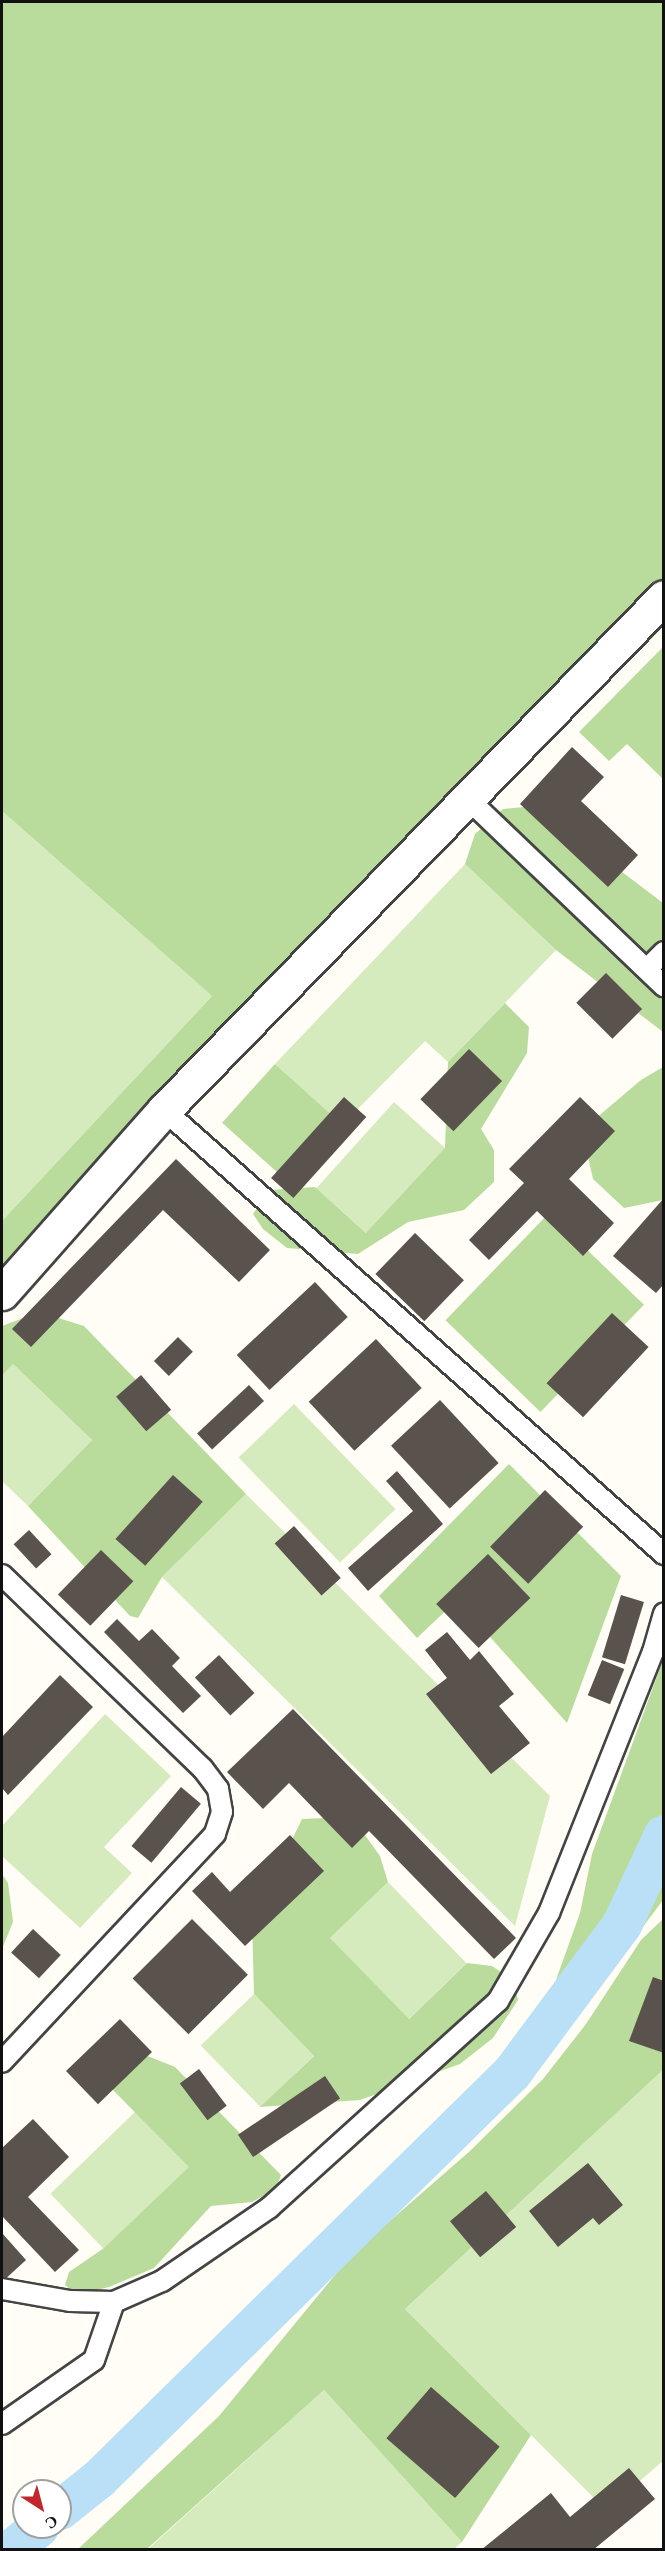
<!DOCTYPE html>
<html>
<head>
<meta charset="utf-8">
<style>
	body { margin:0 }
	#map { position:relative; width:665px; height:2551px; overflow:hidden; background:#fffdf5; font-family:Spectral,serif }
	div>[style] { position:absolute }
	.green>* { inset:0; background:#d5ebbd; transform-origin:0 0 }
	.forest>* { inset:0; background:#b9dc9c; transform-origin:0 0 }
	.canal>* { height:40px; margin:-20px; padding:0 20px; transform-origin:20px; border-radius:20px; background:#b9e0f7 }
	.building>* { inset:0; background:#5a524d; transform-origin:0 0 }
	.roads { filter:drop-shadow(2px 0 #444) drop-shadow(-2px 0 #444) drop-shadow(0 2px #444) drop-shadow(0 -2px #444) }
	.service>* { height:20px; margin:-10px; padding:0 10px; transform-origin:10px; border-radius:10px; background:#fff }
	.tertiary>* { height:33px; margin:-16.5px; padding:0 16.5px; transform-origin:16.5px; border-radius:16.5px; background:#fff }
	span { translate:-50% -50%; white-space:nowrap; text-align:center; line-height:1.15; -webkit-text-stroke:6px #fff; paint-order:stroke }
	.frame { position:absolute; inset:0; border:3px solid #111; pointer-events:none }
	.north { position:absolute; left:12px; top:2479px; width:60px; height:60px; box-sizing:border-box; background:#fff; border:2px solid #a0a0a0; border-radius:50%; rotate:144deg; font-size:16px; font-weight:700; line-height:24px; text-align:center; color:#111 }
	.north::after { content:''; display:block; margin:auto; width:21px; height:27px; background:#c4262e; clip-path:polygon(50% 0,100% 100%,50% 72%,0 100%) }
</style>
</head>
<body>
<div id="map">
	<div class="green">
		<div style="clip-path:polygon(2px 811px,212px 996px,2px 1221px)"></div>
		<div style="clip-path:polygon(465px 864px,556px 950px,448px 1062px,425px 1041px,342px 1125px,275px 1064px)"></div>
		<div style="left:394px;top:1102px;width:69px;height:116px;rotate:42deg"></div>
		<div style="clip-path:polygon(13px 1364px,92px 1440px,28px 1506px,2px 1481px,2px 1376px)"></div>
		<div style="left:294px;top:1404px;width:146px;height:77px;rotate:46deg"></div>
		<div style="clip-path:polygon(246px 1494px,550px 1796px,515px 1926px,162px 1577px)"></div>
		<div style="clip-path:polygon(105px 1714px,171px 1776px,104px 1847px,132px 1873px,80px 1928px,2px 1856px,2px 1826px)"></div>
		<div style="left:388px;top:1882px;width:113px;height:81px;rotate:46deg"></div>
		<div style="left:254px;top:1994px;width:86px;height:74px;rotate:46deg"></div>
		<div style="clip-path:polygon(663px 2070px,663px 2461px,606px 2510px,405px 2309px)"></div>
		<div style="left:136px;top:2111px;width:78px;height:119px;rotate:46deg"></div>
		<div style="clip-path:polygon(324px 2390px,462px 2542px,453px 2550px,147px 2550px)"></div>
	</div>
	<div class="forest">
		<div style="clip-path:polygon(2px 2px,663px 2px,663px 627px,176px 1120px,2px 1307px,2px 1221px,212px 996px,2px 811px)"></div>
		<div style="clip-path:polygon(663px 647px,663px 779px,627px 744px,609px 761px,579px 732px)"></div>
		<div style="clip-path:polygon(535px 806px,663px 903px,663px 1032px,556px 950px,465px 864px,475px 834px,503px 809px)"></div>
		<div style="clip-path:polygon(505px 1003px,529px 1027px,527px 1053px,481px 1129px,494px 1150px,494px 1182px,464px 1210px,408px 1222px,358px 1254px,287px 1248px,263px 1229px,253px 1214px,269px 1190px,315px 1187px,366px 1233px,445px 1148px,448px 1062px)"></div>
		<div style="left:275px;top:1064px;width:91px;height:79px;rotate:42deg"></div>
		<div style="clip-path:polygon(663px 1067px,663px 1200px,624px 1208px,593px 1179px,582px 1130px,641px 1080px)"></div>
		<div style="left:549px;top:1213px;width:132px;height:149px;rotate:44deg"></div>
		<div style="clip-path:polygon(39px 1312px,84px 1326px,246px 1494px,162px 1577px,138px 1618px,130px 1616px,28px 1506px,92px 1440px,13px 1364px,2px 1376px,2px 1326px)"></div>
		<div style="clip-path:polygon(509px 1464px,621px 1576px,567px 1723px,457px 1600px,417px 1638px,379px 1596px)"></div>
		<div style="clip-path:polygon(663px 1660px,663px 1900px,574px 2019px,565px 2019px,553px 1996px,557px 1977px,580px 1913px,592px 1854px)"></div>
		<div style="clip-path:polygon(352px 1817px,380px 1856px,388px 1882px,330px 1938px,409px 2019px,467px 1963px,492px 1966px,513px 1980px,518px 2000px,493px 2038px,460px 2064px,360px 2100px,260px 2107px,314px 2056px,254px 1994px,252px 1922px,302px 1819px)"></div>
		<div style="clip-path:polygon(2px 1874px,8px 1883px,13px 1922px,2px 1949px)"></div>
		<div style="clip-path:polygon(663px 1919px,663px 2070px,405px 2309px,531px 2435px,462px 2542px,324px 2390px,147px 2549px,77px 2550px,219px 2416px,353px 2253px,470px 2151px,543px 2079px,586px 2024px,641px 1940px)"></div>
		<div style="clip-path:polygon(140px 2053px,175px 2067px,281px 2175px,276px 2189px,252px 2202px,211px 2206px,154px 2268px,109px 2287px,77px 2295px,65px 2285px,69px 2272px,104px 2248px,189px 2167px,105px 2082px)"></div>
	</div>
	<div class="canal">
		<div style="left:60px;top:2510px;width:50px;rotate:-38.5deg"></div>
		<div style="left:99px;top:2479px;width:579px;rotate:-44.51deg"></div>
		<div style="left:512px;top:2073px;width:184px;rotate:-53.4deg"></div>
		<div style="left:622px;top:1925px;width:99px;rotate:-65deg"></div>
		<div style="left:11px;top:2550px;width:36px;rotate:-39deg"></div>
	</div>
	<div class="building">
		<div style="clip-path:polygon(572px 747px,604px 777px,581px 801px,638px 855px,608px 887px,520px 804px)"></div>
		<div style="left:606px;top:973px;width:51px;height:42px;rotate:45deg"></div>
		<div style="left:469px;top:1049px;width:46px;height:70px;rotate:44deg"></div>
		<div style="left:344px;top:1097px;width:30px;height:109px;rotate:42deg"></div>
		<div style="clip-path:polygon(580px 1097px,615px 1131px,569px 1179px,614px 1223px,583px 1256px,537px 1211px,489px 1260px,469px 1240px,524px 1183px,509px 1169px)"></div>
		<div style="clip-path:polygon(176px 1159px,270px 1250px,239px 1282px,163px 1210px,31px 1347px,12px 1329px)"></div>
		<div style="clip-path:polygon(664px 1198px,664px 1284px,656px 1293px,613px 1256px)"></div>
		<div style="left:415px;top:1233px;width:68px;height:57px;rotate:44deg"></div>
		<div style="left:315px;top:1282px;width:48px;height:107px;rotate:47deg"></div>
		<div style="left:612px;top:1313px;width:50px;height:96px;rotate:43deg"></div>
		<div style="left:178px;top:1337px;width:21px;height:34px;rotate:45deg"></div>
		<div style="left:376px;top:1339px;width:67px;height:92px;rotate:47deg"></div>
		<div style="left:141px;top:1375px;width:46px;height:33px;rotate:49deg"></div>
		<div style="left:249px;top:1385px;width:22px;height:71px;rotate:47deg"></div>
		<div style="left:440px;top:1400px;width:86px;height:67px;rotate:47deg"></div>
		<div style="clip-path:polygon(397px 1471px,443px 1524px,368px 1591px,348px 1568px,413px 1511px,386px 1481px)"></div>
		<div style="left:173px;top:1475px;width:40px;height:86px;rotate:42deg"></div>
		<div style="left:545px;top:1490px;width:53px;height:79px;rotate:44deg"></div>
		<div style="left:294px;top:1526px;width:70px;height:26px;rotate:48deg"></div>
		<div style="left:29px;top:1530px;width:33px;height:21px;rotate:47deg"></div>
		<div style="left:101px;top:1550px;width:45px;height:62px;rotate:44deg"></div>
		<div style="left:488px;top:1554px;width:61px;height:72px;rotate:46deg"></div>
		<div style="left:621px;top:1595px;width:24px;height:65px;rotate:17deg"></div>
		<div style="clip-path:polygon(117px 1619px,139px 1641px,152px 1629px,180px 1658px,172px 1666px,201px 1696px,183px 1713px,104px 1632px)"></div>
		<div style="clip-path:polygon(447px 1632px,470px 1660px,479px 1651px,514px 1694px,499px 1706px,530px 1743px,491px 1774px,426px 1694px,447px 1678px,425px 1650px)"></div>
		<div style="left:219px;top:1655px;width:52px;height:33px;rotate:47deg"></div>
		<div style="left:602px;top:1660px;width:24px;height:38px;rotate:22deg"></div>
		<div style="clip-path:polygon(60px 1675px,93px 1707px,8px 1795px,2px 1788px,2px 1737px)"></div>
		<div style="clip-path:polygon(293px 1709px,516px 1938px,494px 1959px,369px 1831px,352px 1848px,289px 1783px,263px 1809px,227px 1772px)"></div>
		<div style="left:181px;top:1787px;width:26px;height:77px;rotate:40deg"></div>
		<div style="clip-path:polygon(290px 1835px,324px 1871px,245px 1946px,192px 1891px,212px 1872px,230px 1892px)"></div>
		<div style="left:192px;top:1919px;width:79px;height:84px;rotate:45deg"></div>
		<div style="left:33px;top:1929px;width:38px;height:32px;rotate:43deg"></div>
		<div style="clip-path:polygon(653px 1977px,664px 1981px,664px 2053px,629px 2041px)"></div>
		<div style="left:120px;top:2019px;width:46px;height:75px;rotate:46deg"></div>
		<div style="left:199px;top:2069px;width:46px;height:24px;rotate:53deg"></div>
		<div style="left:325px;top:2076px;width:27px;height:105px;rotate:56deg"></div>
		<div style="clip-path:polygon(33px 2119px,69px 2157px,28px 2197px,79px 2250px,55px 2272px,2px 2216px,2px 2148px)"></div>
		<div style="clip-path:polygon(588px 2163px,623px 2205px,599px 2225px,593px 2218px,558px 2247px,529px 2211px)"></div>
		<div style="left:486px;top:2191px;width:47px;height:47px;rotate:50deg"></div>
		<div style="clip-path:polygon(2px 2233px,26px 2260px,2px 2282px)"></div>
		<div style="left:431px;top:2387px;width:91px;height:68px;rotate:41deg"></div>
		<div style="clip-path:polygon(629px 2468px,655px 2499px,593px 2550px,481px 2550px,551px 2493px,570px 2517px)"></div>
	</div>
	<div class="roads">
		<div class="service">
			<div style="left:468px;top:799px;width:271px;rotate:43.7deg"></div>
			<div style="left:647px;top:969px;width:24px;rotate:-45deg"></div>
			<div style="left:164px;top:1110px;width:669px;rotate:41.61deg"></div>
			<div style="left:2px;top:1575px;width:279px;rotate:44deg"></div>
			<div style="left:203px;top:1769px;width:25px;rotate:53deg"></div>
			<div style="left:218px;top:1789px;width:23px;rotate:80deg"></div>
			<div style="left:222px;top:1812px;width:23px;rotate:108deg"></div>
			<div style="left:215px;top:1834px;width:312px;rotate:133.1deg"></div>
			<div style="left:2px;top:2289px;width:69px;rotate:10deg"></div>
			<div style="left:70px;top:2301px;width:44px;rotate:1.3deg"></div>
			<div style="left:114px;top:2302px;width:52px;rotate:-23.6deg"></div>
			<div style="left:162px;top:2281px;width:130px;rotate:-34.3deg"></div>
			<div style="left:269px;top:2208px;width:309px;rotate:-42.1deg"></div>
			<div style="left:498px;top:2001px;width:102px;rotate:-59.9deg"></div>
			<div style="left:549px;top:1913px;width:281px;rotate:-68.3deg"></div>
			<div style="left:653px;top:1652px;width:40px;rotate:-74deg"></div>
			<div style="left:2px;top:2424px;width:112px;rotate:-34.8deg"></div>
			<div style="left:94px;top:2360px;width:61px;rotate:-71deg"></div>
		</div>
		<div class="tertiary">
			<div style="left:2px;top:1293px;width:244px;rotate:-48.5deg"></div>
			<div style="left:164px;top:1110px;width:716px;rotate:-45.74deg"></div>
		</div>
	</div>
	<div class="frame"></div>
	<div class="north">С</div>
</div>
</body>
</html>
